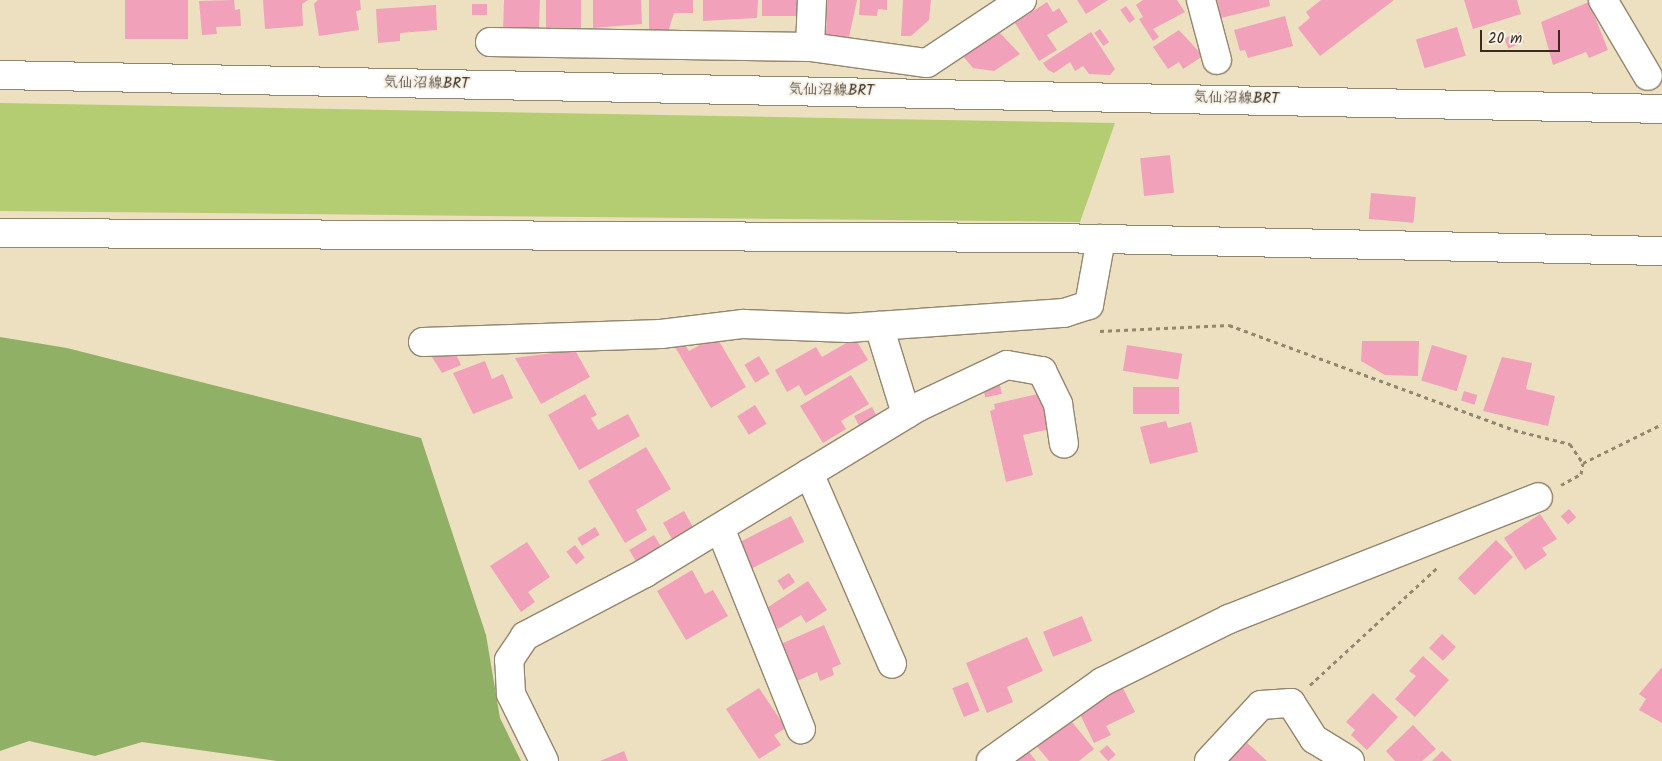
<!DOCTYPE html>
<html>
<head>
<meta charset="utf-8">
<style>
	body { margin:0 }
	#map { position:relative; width:1662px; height:761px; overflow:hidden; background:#ede0c0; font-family:Kalam,"Klee One",sans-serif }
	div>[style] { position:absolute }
	.green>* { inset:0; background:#b4cd73 }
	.forest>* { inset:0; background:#8fb065 }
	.building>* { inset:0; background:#f1a1ba; transform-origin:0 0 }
	.path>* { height:3px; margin-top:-1.5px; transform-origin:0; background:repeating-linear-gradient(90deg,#94856f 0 4px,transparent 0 8px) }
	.roads { filter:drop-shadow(1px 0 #94856f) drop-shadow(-1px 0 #94856f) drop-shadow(0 1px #94856f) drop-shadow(0 -1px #94856f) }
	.minor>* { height:28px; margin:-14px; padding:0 14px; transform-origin:14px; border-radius:14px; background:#fff }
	span { translate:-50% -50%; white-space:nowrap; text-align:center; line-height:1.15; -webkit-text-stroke:4px #f7f3e8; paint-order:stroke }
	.street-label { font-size:15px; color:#3b2a1e }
	.scale { position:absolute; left:1480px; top:30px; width:80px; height:22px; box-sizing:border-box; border:2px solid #3b2a1e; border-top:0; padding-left:6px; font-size:15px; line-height:18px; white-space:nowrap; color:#3b2a1e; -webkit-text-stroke:4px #f7f3e8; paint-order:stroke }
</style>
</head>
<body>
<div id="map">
	<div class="green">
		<div style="clip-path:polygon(0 103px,886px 119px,1115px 123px,1080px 222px,0 211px)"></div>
	</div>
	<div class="forest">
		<div style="clip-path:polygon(0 337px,67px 348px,421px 438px,486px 635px,500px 718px,521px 761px,277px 761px,142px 742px,95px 756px,29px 741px,0 751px)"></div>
	</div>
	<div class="building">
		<div style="left:188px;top:0;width:39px;height:63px;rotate:90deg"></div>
		<div style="clip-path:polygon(234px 0,235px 10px,240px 9px,241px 26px,216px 27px,217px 34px,202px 35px,199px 1px)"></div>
		<div style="clip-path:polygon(263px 0,308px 0,302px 4px,303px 26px,265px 29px)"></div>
		<div style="clip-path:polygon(318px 0,360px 0,361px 10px,356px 11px,359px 30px,319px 36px,314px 4px)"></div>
		<div style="clip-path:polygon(504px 0,540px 0,539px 28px,533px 33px,503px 32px)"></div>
		<div style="left:546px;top:0;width:35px;height:32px"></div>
		<div style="clip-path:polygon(593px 0,641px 0,642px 24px,593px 28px)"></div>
		<div style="clip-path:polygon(649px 0,693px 0,693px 13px,674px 13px,668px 32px,649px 32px)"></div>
		<div style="clip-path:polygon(703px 0,758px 0,757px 18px,703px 21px)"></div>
		<div style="left:762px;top:0;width:43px;height:16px"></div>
		<div style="clip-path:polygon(827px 0,857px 0,849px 37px,826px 36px)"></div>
		<div style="clip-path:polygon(860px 0,887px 0,887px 10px,878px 9px,877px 16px,859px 15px)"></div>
		<div style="clip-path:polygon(903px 0,931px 0,929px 20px,911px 36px,901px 36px)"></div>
		<div style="clip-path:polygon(1077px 0,1108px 0,1086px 14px)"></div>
		<div style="clip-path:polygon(1143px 0,1177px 0,1185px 12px,1153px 29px,1159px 37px,1153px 41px,1139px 19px,1143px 17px,1136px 5px)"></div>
		<div style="clip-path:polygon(1217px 0,1269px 0,1270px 6px,1221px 18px)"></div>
		<div style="clip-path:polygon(1321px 0,1394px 0,1320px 56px,1298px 28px,1310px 18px,1306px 12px)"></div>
		<div style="clip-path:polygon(1464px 0,1517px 0,1521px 14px,1473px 29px)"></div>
		<div style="clip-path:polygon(1047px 2px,1053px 12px,1059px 8px,1068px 22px,1047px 35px,1057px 50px,1039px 61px,1015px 23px)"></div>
		<div style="clip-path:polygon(1589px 2px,1608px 50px,1589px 58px,1586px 52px,1553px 65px,1541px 22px)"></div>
		<div style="left:472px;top:4px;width:15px;height:11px"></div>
		<div style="clip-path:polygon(436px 5px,437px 30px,400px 33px,400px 41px,378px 43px,376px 9px)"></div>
		<div style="left:1126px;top:6px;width:16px;height:7px;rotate:55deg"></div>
		<div style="clip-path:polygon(1285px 16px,1293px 46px,1248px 58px,1245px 50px,1240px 51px,1234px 30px)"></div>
		<div style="left:1457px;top:27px;width:30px;height:43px;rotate:73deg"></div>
		<div style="left:1100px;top:29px;width:16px;height:7px;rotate:55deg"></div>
		<div style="clip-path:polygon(1179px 30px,1203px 56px,1183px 69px,1179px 62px,1168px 69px,1153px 47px)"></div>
		<div style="clip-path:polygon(1091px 32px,1115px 69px,1110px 75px,1089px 74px,1083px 66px,1075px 71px,1070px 62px,1054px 73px,1048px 70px,1043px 63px)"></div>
		<div style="left:1520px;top:32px;width:11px;height:17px;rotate:68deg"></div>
		<div style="clip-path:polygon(1000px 33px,1020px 54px,994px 71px,973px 68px,962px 55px)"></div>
		<div style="left:1170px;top:155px;width:38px;height:30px;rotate:84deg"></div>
		<div style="left:1371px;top:193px;width:45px;height:26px;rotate:5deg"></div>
		<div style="clip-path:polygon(716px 336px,746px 387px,711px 408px,675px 347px,683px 342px,689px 351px)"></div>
		<div style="clip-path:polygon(855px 338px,868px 360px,805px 396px,799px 385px,787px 392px,775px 370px,816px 347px,822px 357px)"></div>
		<div style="clip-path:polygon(1362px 341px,1419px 341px,1418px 376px,1385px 375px,1361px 361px)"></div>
		<div style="left:1127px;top:345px;width:56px;height:26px;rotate:9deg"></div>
		<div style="left:1432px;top:345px;width:37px;height:37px;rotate:17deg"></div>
		<div style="clip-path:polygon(575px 350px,590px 377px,541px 404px,515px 358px)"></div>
		<div style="clip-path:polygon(455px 352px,461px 365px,442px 373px,430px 354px)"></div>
		<div style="left:759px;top:356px;width:21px;height:17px;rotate:59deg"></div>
		<div style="clip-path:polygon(1502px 357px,1532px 363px,1526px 389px,1555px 396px,1548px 426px,1483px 411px)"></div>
		<div style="clip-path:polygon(485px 361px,492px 379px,503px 374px,513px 398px,473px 414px,453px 373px)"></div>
		<div style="clip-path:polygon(851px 375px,869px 404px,841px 421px,846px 429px,823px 443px,800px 406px)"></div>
		<div style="left:999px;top:381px;width:13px;height:17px;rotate:77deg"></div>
		<div style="left:1133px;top:387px;width:46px;height:27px"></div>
		<div style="left:1464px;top:391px;width:14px;height:10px;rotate:17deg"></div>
		<div style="clip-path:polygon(1042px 393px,1050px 429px,1023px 435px,1033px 475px,1006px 482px,990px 411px,995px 409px,994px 404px)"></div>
		<div style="clip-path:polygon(585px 394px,597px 415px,591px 418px,598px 430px,628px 414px,640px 436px,579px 470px,548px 415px)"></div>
		<div style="left:755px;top:405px;width:22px;height:21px;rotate:58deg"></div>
		<div style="left:872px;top:407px;width:13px;height:20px;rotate:63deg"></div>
		<div style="clip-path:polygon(1166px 421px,1168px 428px,1191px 422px,1198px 452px,1150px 464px,1140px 427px)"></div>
		<div style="clip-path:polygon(646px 447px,671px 489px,636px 510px,647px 530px,625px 543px,588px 481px)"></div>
		<div style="left:1569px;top:509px;width:11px;height:11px;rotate:49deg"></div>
		<div style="left:684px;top:511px;width:23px;height:24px;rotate:61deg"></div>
		<div style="clip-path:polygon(1540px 514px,1557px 539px,1542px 548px,1547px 555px,1525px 570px,1504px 538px)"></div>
		<div style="left:791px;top:516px;width:29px;height:61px;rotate:63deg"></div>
		<div style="left:595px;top:527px;width:9px;height:21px;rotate:58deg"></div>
		<div style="left:654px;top:535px;width:17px;height:29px;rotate:59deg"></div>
		<div style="left:1496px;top:540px;width:24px;height:54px;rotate:45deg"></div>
		<div style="clip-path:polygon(527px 542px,550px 577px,528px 592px,535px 602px,521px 612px,490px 566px)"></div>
		<div style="left:575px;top:545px;width:16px;height:11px;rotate:52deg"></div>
		<div style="clip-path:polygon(692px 570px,705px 594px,713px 590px,728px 616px,686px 640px,657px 591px)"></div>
		<div style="left:789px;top:573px;width:11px;height:14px;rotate:56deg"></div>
		<div style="clip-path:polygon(808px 581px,827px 610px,806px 623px,801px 615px,778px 629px,765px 609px)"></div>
		<div style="left:1082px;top:616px;width:27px;height:42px;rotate:68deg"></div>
		<div style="clip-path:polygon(824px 625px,841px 664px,832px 668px,834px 675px,820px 681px,817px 672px,797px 681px,781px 644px)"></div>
		<div style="left:1442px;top:634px;width:19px;height:19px;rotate:43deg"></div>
		<div style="clip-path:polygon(1027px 637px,1043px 671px,1007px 687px,1013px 702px,987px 713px,966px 663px)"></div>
		<div style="clip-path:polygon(1423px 656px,1449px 680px,1415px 717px,1395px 699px,1416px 676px,1409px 671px)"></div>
		<div style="clip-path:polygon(1662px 667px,1662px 723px,1639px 710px,1646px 699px,1639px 694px)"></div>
		<div style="left:968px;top:682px;width:31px;height:17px;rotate:68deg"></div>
		<div style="clip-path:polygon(759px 688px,786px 728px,774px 735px,781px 745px,759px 759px,726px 709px)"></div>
		<div style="clip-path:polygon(1123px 688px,1135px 712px,1106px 726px,1111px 735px,1094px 743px,1078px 710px)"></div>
		<div style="clip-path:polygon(1373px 693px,1398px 717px,1367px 750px,1351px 735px,1355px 730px,1346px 722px)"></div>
		<div style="clip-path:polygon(1068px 717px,1094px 749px,1079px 761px,1049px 761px,1035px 744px)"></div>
		<div style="clip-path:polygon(1413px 725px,1436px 749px,1422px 761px,1395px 761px,1386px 751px)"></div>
		<div style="clip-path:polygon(1245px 741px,1267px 761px,1226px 761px)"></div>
		<div style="left:1107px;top:745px;width:13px;height:10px;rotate:48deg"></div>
		<div style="clip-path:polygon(1027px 749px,1036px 761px,1012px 761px)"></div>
		<div style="clip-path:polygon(624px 751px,628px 761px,600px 761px)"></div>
		<div style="clip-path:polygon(1442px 751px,1452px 761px,1432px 761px)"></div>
	</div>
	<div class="path">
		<div style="left:1100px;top:331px;width:129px;rotate:-2.7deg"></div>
		<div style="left:1229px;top:325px;width:304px;rotate:20.2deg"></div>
		<div style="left:1514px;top:430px;width:58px;rotate:14deg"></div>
		<div style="left:1570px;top:444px;width:23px;rotate:56deg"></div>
		<div style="left:1561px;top:485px;width:23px;rotate:-29deg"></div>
		<div style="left:1581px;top:474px;width:11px;rotate:-80deg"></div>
		<div style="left:1583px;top:463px;width:88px;rotate:-26.3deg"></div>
		<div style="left:1310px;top:685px;width:174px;rotate:-42.7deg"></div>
	</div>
	<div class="roads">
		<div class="minor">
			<div style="left:1201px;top:0;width:62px;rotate:75.1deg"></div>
			<div style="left:1603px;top:0;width:88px;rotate:59.4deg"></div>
			<div style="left:490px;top:42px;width:320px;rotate:0.9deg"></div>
			<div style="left:810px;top:47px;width:118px;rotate:7.8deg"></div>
			<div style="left:927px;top:63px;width:114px;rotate:-33.6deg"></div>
			<div style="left:810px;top:47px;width:47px;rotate:-87.6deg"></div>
			<div style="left:0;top:75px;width:1662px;rotate:1.17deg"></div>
			<div style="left:0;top:233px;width:1055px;rotate:0.27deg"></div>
			<div style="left:1055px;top:238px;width:607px;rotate:1.23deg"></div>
			<div style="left:879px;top:326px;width:92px;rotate:72.9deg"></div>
			<div style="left:423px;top:342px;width:238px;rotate:-1.9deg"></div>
			<div style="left:661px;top:334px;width:83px;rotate:-7deg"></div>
			<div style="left:743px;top:324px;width:105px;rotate:2.2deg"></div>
			<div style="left:848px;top:328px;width:217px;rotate:-4deg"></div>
			<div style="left:1064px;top:313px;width:26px;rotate:-18deg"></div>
			<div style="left:1089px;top:305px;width:67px;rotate:-79.7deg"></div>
			<div style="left:809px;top:473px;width:208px;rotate:66.5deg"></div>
			<div style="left:720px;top:528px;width:217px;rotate:68.1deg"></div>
			<div style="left:544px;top:761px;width:75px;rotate:-116.2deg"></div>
			<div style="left:511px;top:694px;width:34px;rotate:-93deg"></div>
			<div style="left:509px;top:660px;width:29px;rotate:-56deg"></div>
			<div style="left:525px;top:636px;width:136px;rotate:-27.7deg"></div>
			<div style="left:645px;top:573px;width:320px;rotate:-31.3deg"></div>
			<div style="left:918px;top:407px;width:98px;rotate:-25.3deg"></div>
			<div style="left:1007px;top:365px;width:36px;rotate:10deg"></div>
			<div style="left:1042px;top:371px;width:37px;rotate:64deg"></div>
			<div style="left:1058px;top:404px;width:40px;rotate:81.5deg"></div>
			<div style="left:991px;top:761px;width:136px;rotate:-35.4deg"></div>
			<div style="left:1102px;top:682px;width:142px;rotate:-26.4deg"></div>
			<div style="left:1229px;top:619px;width:332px;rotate:-21.5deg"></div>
			<div style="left:1209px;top:761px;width:76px;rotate:-47.1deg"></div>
			<div style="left:1261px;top:705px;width:30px;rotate:-4deg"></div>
			<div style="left:1291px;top:703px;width:43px;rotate:57.4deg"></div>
			<div style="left:1314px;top:739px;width:42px;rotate:31.4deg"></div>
		</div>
	</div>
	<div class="street-label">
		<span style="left:426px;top:84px;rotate:1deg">気仙沼線BRT</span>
		<span style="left:831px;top:91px;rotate:1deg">気仙沼線BRT</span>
		<span style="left:1236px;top:99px;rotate:1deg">気仙沼線BRT</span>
	</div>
	<div class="scale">20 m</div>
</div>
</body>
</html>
